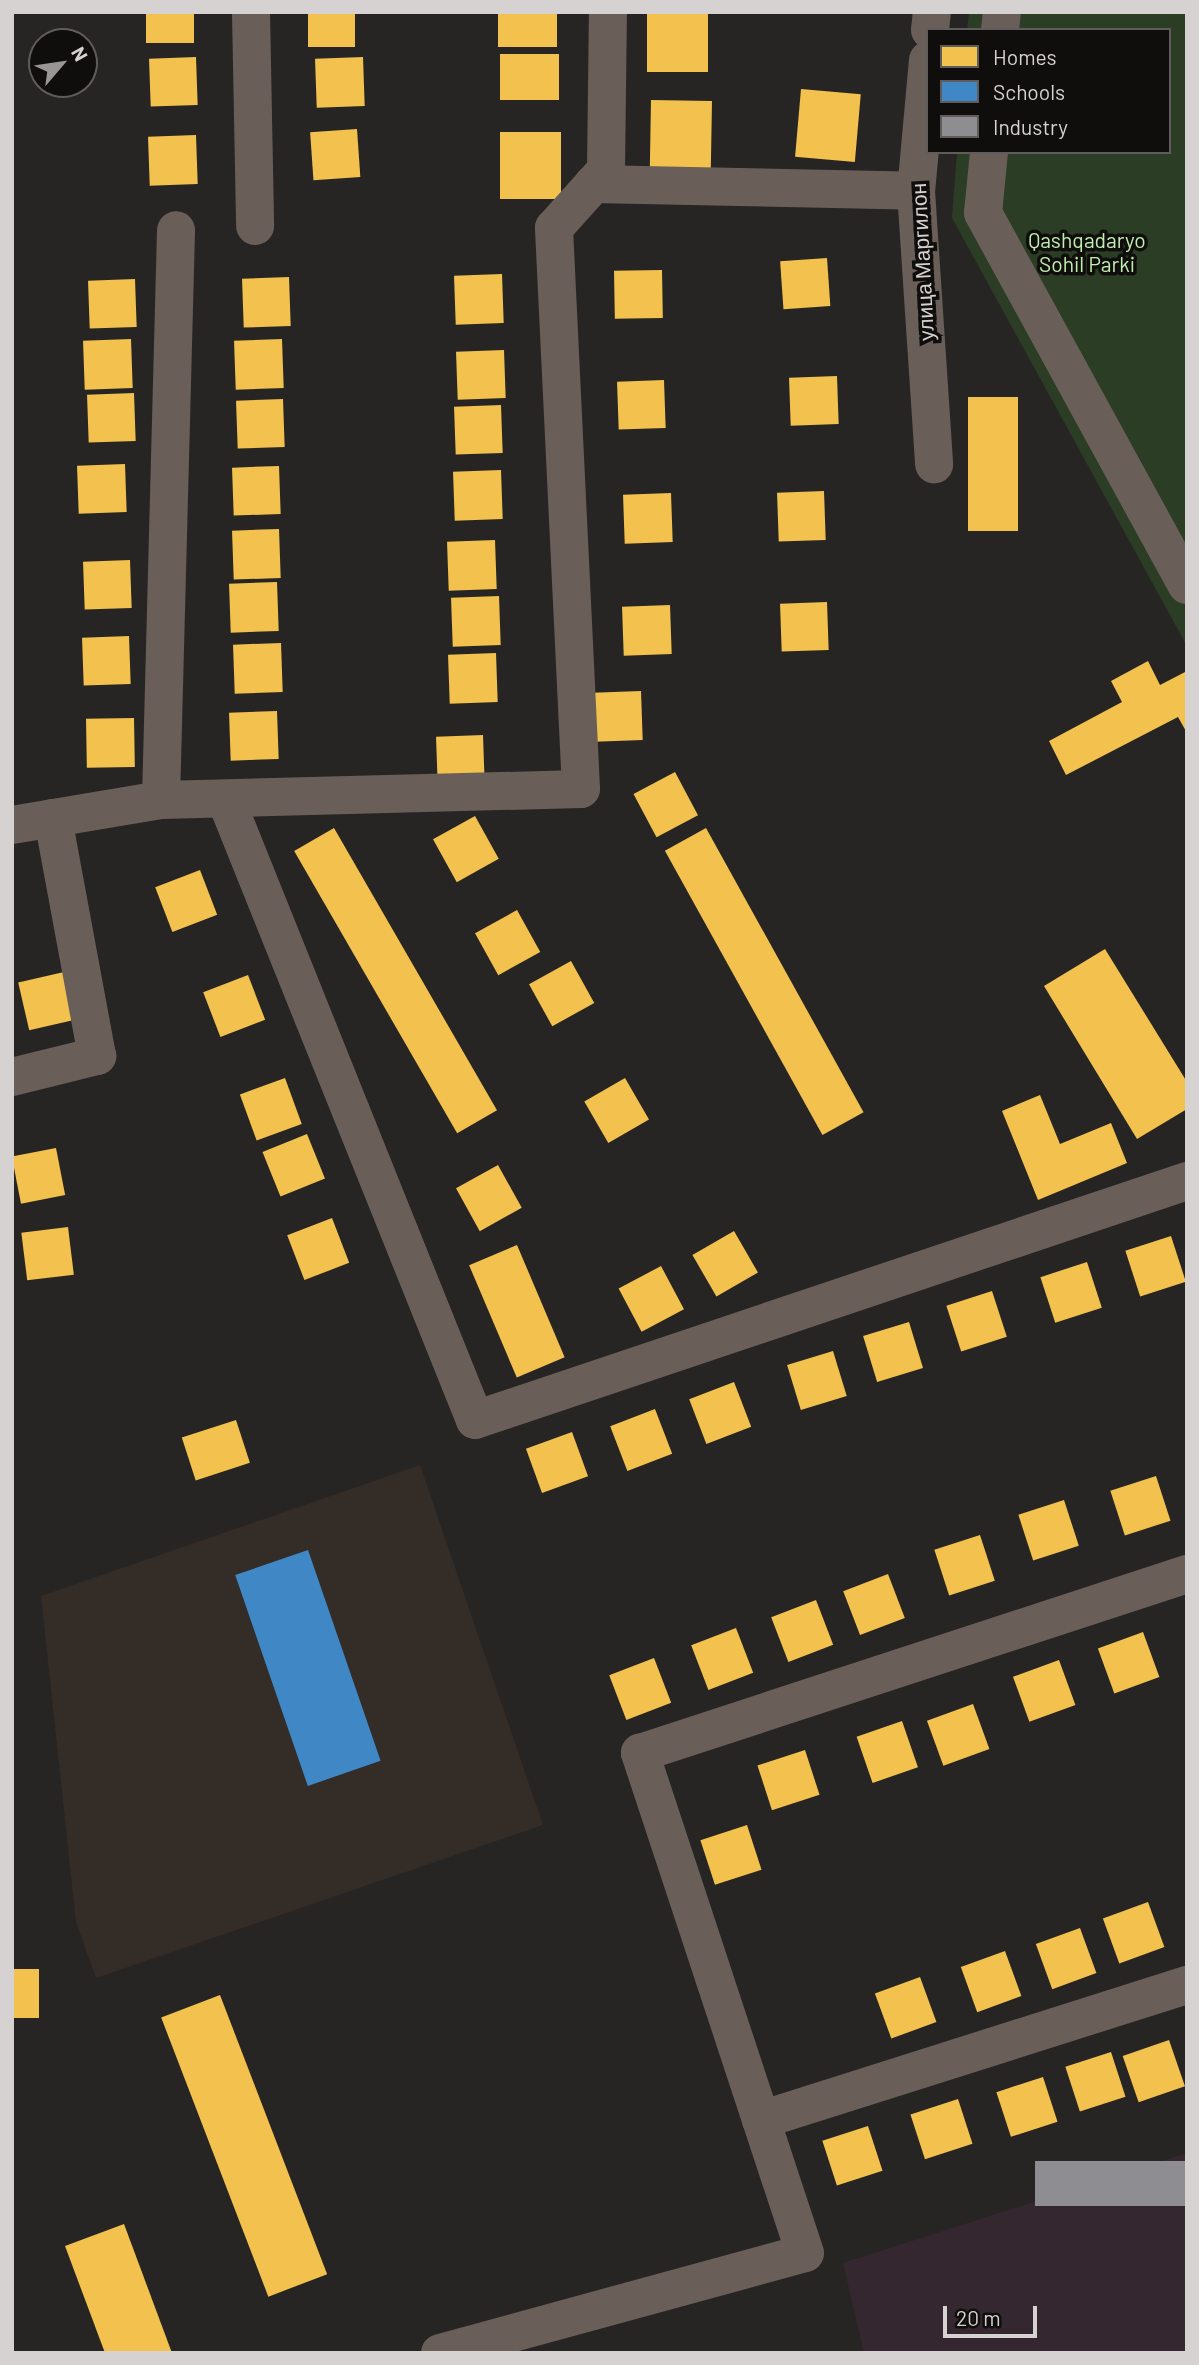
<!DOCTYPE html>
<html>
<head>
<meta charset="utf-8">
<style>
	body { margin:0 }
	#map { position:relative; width:1199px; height:2365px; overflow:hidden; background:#272524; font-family:Barlow,sans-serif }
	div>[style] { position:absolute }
	.industrial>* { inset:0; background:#352730 }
	.built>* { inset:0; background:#332c27 }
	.green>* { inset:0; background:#2b3d24 }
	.homes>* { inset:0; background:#f2c14e; transform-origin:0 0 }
	.schools>* { inset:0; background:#3f88c5; transform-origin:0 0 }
	.industry>* { inset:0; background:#8d8d92; transform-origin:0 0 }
	.street>* { height:38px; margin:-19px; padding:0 19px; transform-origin:19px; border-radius:19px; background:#6a5f58 }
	span { translate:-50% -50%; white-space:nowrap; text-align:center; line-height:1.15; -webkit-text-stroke:7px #100e0d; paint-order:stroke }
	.park-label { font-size:21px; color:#c0eead }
	.street-label { font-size:21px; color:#d5d2d1 }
	.frame { position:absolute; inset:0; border:14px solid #d5d2d1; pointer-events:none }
	.legend { position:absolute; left:926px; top:28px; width:245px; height:126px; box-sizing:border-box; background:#100e0d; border:2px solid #5f5c5b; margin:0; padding:9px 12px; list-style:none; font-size:21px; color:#d5d2d1 }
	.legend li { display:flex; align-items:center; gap:14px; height:35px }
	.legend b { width:35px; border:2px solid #5f5c5b }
	.north { position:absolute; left:28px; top:28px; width:70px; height:70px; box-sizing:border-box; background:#100e0d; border:2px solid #5f5c5b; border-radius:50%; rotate:61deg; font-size:19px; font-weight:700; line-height:28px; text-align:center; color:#d5d2d1 }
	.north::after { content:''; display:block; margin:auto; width:24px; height:32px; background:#989594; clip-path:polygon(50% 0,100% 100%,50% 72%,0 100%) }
	.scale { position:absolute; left:943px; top:2306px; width:94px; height:32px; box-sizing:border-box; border:4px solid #d5d2d1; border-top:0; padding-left:9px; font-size:21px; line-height:24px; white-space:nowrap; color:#d5d2d1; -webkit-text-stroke:5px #100e0d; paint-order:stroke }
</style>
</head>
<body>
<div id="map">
	<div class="industrial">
		<div style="clip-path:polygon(1187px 2153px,1187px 2353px,864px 2353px,843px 2263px)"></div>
	</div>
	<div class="built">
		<div style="clip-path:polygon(420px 1465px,543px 1825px,96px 1978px,76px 1922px,41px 1596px)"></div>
	</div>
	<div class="green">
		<div style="clip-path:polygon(969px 12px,1187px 12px,1187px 646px,952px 218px,957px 152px,1169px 152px,1169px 30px,967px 30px)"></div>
	</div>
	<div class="homes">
		<div style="left:146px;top:12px;width:48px;height:31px"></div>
		<div style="left:308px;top:12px;width:47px;height:35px"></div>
		<div style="left:498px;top:12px;width:59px;height:35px"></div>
		<div style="left:647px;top:12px;width:61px;height:60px"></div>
		<div style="left:500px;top:54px;width:59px;height:46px"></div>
		<div style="left:196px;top:57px;width:48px;height:47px;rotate:88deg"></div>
		<div style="left:363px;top:57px;width:49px;height:48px;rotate:88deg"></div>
		<div style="left:801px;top:89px;width:60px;height:68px;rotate:5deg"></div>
		<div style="left:651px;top:100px;width:61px;height:68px;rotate:1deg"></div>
		<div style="left:357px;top:129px;width:48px;height:47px;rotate:86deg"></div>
		<div style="left:500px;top:132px;width:61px;height:67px"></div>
		<div style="left:196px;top:135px;width:49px;height:48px;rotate:88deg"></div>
		<div style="left:827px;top:258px;width:48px;height:47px;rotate:86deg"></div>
		<div style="left:662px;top:270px;width:48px;height:48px;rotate:89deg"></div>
		<div style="left:502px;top:274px;width:49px;height:48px;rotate:88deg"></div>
		<div style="left:289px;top:277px;width:49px;height:47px;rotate:88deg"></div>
		<div style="left:135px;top:279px;width:48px;height:47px;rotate:88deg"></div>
		<div style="left:131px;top:339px;width:49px;height:48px;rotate:88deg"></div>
		<div style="left:282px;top:339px;width:49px;height:48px;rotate:88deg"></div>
		<div style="left:504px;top:350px;width:48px;height:48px;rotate:88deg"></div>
		<div style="left:837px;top:376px;width:48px;height:48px;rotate:88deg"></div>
		<div style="left:664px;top:380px;width:48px;height:47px;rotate:88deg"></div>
		<div style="left:134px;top:393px;width:48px;height:47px;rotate:88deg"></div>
		<div style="left:968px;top:397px;width:50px;height:134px"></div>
		<div style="left:283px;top:399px;width:48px;height:47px;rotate:88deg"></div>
		<div style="left:501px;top:405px;width:48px;height:47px;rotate:88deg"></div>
		<div style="left:125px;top:464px;width:48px;height:48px;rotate:88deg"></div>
		<div style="left:279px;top:466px;width:48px;height:47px;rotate:88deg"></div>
		<div style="left:501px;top:470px;width:49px;height:48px;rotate:88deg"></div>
		<div style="left:824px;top:491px;width:49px;height:47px;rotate:88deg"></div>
		<div style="left:671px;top:493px;width:49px;height:48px;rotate:88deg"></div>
		<div style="left:279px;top:529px;width:49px;height:47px;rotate:88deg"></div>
		<div style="left:495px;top:540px;width:49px;height:48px;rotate:88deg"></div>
		<div style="left:130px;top:560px;width:48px;height:47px;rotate:88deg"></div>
		<div style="left:277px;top:582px;width:49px;height:48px;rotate:88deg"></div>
		<div style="left:499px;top:596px;width:49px;height:48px;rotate:88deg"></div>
		<div style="left:827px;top:602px;width:48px;height:47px;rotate:88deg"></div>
		<div style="left:670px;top:605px;width:49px;height:48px;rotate:88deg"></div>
		<div style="left:129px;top:636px;width:48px;height:47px;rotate:88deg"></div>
		<div style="left:281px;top:643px;width:49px;height:48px;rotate:88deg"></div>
		<div style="left:496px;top:653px;width:49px;height:48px;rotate:88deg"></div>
		<div style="clip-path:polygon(1148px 661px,1160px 685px,1187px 671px,1187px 733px,1178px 717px,1066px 775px,1049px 741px,1122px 702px,1111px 681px)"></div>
		<div style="left:641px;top:691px;width:49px;height:48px;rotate:88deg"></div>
		<div style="left:277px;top:711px;width:48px;height:48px;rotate:88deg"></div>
		<div style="left:134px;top:718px;width:49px;height:48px;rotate:89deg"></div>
		<div style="left:483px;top:735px;width:49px;height:47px;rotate:88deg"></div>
		<div style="left:675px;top:772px;width:49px;height:47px;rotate:62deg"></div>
		<div style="left:475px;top:816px;width:49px;height:48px;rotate:61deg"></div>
		<div style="left:334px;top:828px;width:326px;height:46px;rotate:60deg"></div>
		<div style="left:706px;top:828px;width:325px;height:47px;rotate:61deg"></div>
		<div style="left:200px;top:870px;width:48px;height:48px;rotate:69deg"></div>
		<div style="left:517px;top:910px;width:48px;height:48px;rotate:61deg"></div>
		<div style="clip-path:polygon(1105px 949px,1187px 1082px,1187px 1109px,1137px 1139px,1044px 986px)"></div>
		<div style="left:571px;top:961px;width:48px;height:48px;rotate:61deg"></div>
		<div style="left:64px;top:972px;width:49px;height:47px;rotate:77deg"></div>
		<div style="left:248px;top:975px;width:48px;height:48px;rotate:69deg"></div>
		<div style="left:285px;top:1078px;width:49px;height:48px;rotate:70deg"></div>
		<div style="left:625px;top:1078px;width:48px;height:47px;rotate:60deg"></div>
		<div style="clip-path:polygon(1040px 1095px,1060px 1144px,1111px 1123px,1127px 1163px,1038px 1200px,1002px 1111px)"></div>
		<div style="left:307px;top:1134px;width:48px;height:48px;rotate:68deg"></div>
		<div style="left:56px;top:1148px;width:48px;height:45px;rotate:79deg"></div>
		<div style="left:498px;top:1165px;width:49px;height:48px;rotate:61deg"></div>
		<div style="left:332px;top:1218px;width:48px;height:48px;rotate:69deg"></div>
		<div style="left:68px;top:1227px;width:48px;height:47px;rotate:83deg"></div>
		<div style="left:734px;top:1231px;width:48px;height:48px;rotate:60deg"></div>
		<div style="left:1171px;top:1236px;width:48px;height:48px;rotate:72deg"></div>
		<div style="left:517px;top:1245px;width:122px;height:52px;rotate:67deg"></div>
		<div style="left:1087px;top:1262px;width:48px;height:49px;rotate:72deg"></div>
		<div style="left:661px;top:1266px;width:49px;height:48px;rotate:62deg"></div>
		<div style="left:992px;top:1291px;width:48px;height:48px;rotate:72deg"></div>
		<div style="left:909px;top:1322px;width:48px;height:48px;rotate:73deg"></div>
		<div style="left:833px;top:1351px;width:47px;height:48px;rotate:73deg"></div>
		<div style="left:734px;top:1382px;width:48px;height:48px;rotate:69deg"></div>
		<div style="left:655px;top:1409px;width:48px;height:48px;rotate:69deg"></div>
		<div style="left:236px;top:1420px;width:45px;height:57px;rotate:72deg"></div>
		<div style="left:572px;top:1432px;width:47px;height:49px;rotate:70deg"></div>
		<div style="left:1156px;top:1476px;width:47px;height:48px;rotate:72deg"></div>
		<div style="left:1064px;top:1500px;width:48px;height:48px;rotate:72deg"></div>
		<div style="left:980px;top:1535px;width:48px;height:48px;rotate:72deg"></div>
		<div style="left:888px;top:1574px;width:47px;height:48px;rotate:69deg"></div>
		<div style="left:816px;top:1600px;width:48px;height:48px;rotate:69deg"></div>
		<div style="left:736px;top:1628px;width:48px;height:48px;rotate:69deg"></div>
		<div style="left:1143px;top:1632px;width:48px;height:48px;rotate:70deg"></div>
		<div style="left:654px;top:1658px;width:48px;height:48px;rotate:69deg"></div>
		<div style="left:1059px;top:1660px;width:48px;height:49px;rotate:70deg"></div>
		<div style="left:973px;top:1704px;width:48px;height:49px;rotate:70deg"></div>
		<div style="left:902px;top:1721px;width:49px;height:48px;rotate:71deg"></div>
		<div style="left:805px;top:1750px;width:47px;height:50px;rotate:72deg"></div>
		<div style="left:747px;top:1825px;width:47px;height:49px;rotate:72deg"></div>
		<div style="left:1148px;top:1902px;width:48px;height:48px;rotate:70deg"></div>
		<div style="left:1080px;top:1928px;width:48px;height:47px;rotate:70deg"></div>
		<div style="left:1005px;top:1951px;width:48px;height:47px;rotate:70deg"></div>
		<div style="left:12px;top:1969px;width:27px;height:49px"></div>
		<div style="left:920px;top:1977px;width:48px;height:48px;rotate:70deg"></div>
		<div style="left:220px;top:1995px;width:299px;height:63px;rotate:69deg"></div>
		<div style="left:1169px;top:2040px;width:49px;height:49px;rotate:71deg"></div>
		<div style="left:1111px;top:2052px;width:47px;height:48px;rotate:72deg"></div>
		<div style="left:1043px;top:2077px;width:47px;height:49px;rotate:72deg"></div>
		<div style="left:958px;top:2099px;width:47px;height:50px;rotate:72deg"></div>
		<div style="left:868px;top:2126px;width:47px;height:48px;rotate:72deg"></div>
		<div style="clip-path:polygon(124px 2224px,172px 2353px,105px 2353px,65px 2246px)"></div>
	</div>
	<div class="schools">
		<div style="left:308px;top:1550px;width:223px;height:77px;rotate:71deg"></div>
	</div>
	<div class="industry">
		<div style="left:1187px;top:2161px;width:45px;height:152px;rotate:90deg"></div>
	</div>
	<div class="street">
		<div style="left:251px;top:12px;width:214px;rotate:88.9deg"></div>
		<div style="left:930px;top:30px;width:18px;rotate:-84deg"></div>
		<div style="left:1000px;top:30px;width:18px;rotate:-84deg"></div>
		<div style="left:928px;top:60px;width:132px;rotate:95.2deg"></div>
		<div style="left:916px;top:191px;width:274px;rotate:86.2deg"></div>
		<div style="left:989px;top:152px;width:61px;rotate:95.6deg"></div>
		<div style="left:983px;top:213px;width:424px;rotate:61.3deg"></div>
		<div style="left:593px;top:184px;width:323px;rotate:1.2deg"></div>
		<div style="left:161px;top:800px;width:570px;rotate:-88.49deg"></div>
		<div style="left:226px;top:800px;width:668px;rotate:68.12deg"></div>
		<div style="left:475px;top:1420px;width:751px;rotate:-18.56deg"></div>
		<div style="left:12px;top:825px;width:151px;rotate:-9.5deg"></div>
		<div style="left:161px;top:800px;width:420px;rotate:-1.5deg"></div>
		<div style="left:581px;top:789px;width:562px;rotate:-92.76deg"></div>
		<div style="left:554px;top:228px;width:78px;rotate:-48.1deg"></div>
		<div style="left:606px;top:170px;width:158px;rotate:-89.3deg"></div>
		<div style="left:12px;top:1077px;width:88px;rotate:-13.9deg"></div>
		<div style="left:97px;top:1056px;width:242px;rotate:-100.5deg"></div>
		<div style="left:761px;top:2120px;width:447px;rotate:-17.6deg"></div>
		<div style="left:440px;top:2353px;width:378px;rotate:-15.3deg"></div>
		<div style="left:805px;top:2253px;width:527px;rotate:-108.26deg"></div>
		<div style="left:640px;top:1753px;width:576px;rotate:-18.12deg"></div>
	</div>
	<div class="park-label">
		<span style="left:1087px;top:252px">Qashqadaryo<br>Sohil Parki</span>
	</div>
	<div class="street-label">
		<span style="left:922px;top:262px;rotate:-93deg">улица Маргилон</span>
	</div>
	<div class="frame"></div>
	<ul class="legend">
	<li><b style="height:19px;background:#f2c14e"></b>Homes</li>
	<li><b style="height:19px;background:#3f88c5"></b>Schools</li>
	<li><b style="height:19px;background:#8d8d92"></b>Industry</li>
	</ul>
	<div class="north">N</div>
	<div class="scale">20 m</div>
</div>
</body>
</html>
